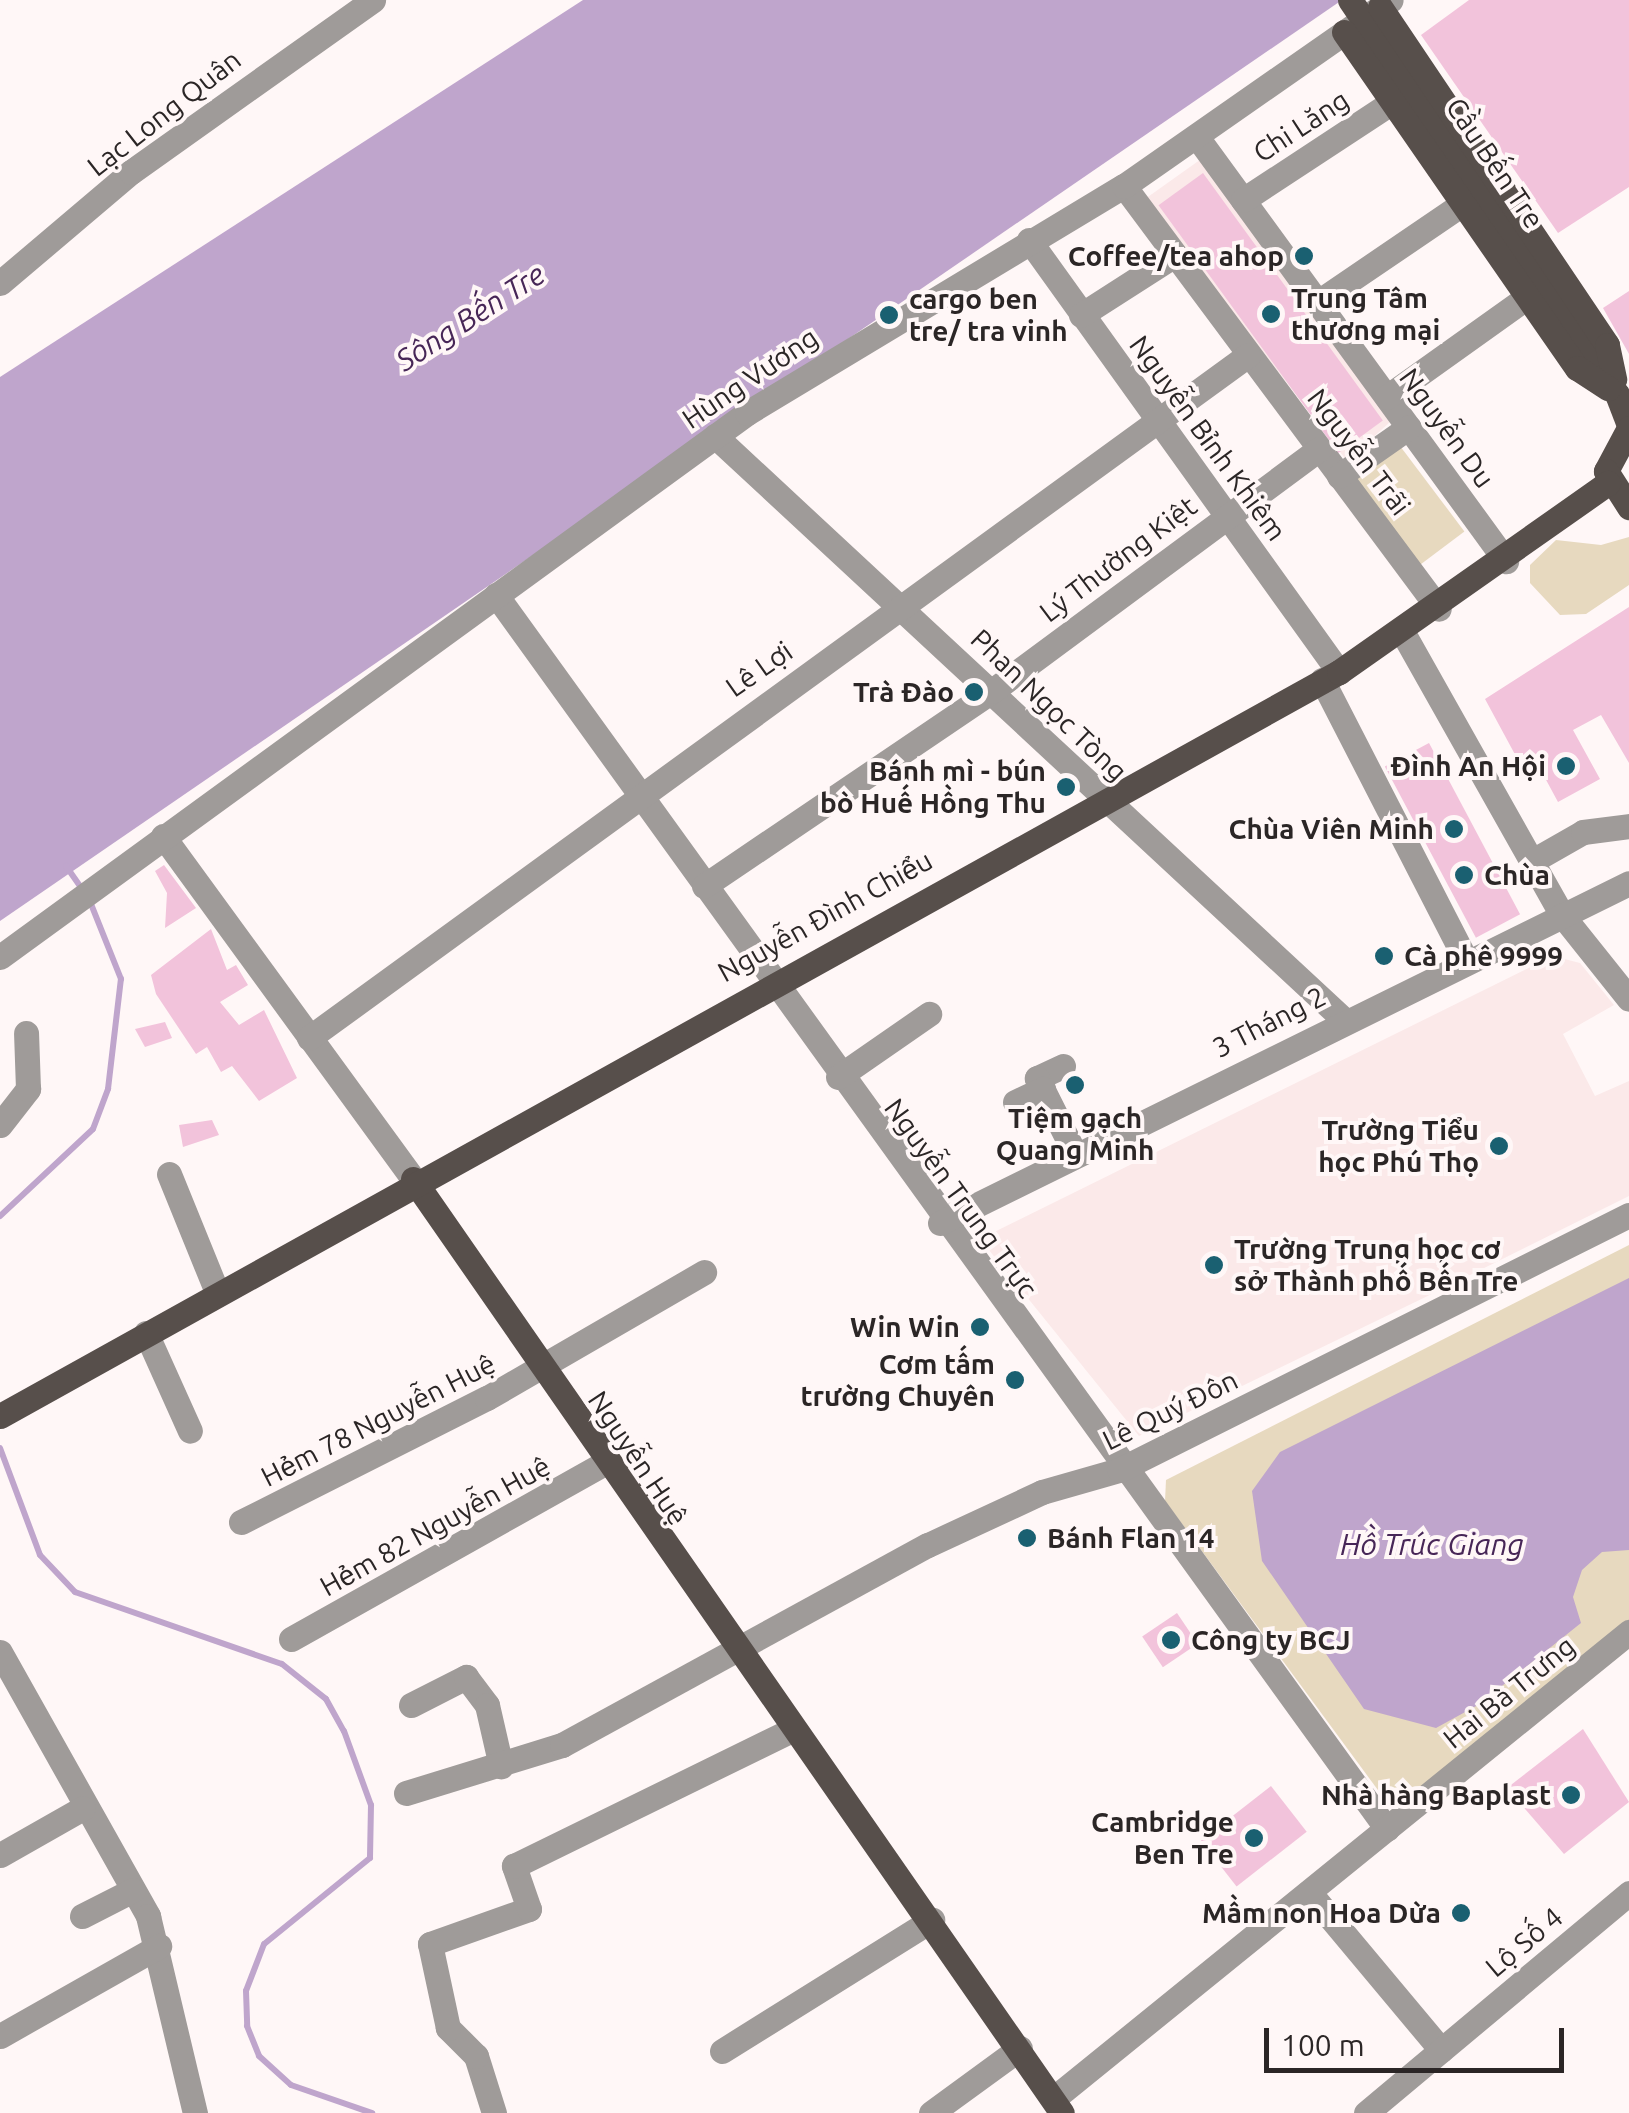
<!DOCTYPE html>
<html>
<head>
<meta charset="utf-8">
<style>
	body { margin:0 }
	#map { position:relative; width:1629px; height:2113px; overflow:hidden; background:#fff7f7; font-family:Ubuntu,sans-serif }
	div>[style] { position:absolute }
	.built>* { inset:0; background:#fbe9e9 }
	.green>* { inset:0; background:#e7d9bf; transform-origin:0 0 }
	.water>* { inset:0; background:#bfa5cc }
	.stream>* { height:6px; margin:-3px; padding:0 3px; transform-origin:3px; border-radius:3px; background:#bfa5cc }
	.building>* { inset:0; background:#f2c3db; transform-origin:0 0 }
	.minor>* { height:25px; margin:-12.5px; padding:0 12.5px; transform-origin:12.5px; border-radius:12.5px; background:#9f9b99 }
	.major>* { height:25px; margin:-12.5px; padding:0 12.5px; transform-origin:12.5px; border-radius:12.5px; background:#574f4b }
	.dots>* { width:28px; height:28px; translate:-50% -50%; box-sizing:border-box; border:5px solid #fff7f7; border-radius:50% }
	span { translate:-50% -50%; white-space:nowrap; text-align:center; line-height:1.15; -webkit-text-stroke:8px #fff7f7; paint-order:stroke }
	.street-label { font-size:28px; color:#2b2626 }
	.poi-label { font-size:28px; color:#2b2626; font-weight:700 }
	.right { translate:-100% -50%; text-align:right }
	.left { translate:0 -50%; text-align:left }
	.water-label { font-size:30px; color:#472657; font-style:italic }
	.scale { position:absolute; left:1264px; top:2028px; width:300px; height:45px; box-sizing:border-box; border:5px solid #2b2626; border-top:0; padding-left:12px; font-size:30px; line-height:35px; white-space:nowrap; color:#2b2626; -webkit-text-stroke:8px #fff7f7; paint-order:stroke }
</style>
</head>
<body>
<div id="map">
	<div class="built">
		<div style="clip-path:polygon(1204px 157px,1390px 422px,1347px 461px,1145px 199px)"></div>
		<div style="clip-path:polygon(1553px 956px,1580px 963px,1614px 1005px,1563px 1034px,1595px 1096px,1629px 1081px,1629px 1196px,1440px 1290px,1139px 1436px,980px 1239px)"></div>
	</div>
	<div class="green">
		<div style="left:1397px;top:442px;width:112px;height:55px;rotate:53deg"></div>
		<div style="clip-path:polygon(1629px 537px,1629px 585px,1586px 614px,1560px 615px,1530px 583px,1530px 565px,1556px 540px,1601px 545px)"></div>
		<div style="clip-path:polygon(1629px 1245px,1629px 1621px,1402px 1804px,1386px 1801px,1165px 1501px,1166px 1480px)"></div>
	</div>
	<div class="water">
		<div style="clip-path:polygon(583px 0,1342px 0,0 921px,0 377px)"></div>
		<div style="clip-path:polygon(1629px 1278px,1629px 1550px,1602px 1552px,1582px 1570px,1573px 1597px,1581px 1623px,1478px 1705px,1436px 1728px,1364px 1709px,1262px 1561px,1252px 1491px,1280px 1452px)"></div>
	</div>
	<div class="stream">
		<div style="left:66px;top:866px;width:28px;rotate:55deg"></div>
		<div style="left:0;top:1216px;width:127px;rotate:-43.1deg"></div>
		<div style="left:93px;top:1129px;width:43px;rotate:-69.4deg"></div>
		<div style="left:108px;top:1089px;width:111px;rotate:-83.3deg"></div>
		<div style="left:121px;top:979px;width:86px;rotate:-111.8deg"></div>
		<div style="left:0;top:1448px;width:114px;rotate:69.5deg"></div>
		<div style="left:40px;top:1555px;width:51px;rotate:46.6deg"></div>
		<div style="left:75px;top:1592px;width:219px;rotate:19.2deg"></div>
		<div style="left:282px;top:1664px;width:56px;rotate:38.5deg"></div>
		<div style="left:326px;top:1699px;width:37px;rotate:61deg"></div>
		<div style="left:344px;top:1731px;width:79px;rotate:70deg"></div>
		<div style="left:371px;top:1805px;width:53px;rotate:91.1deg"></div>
		<div style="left:370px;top:1858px;width:136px;rotate:140.9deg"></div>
		<div style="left:264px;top:1944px;width:50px;rotate:111deg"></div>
		<div style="left:246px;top:1991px;width:35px;rotate:88deg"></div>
		<div style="left:247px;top:2026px;width:32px;rotate:68deg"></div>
		<div style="left:259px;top:2056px;width:43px;rotate:42.2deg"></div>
		<div style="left:291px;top:2085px;width:86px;rotate:19.1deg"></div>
	</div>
	<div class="building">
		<div style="clip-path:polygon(1469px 0,1629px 0,1629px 187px,1558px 233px,1421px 35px)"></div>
		<div style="left:1203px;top:173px;width:306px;height:55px;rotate:54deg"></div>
		<div style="clip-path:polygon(1629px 291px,1629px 354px,1603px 308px)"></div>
		<div style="clip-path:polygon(1629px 607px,1629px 763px,1601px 715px,1573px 730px,1600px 779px,1558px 802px,1531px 752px,1518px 760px,1485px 699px)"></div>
		<div style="left:1429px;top:743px;width:194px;height:50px;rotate:62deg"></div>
		<div style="clip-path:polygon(164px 865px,196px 908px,165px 928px,167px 893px,155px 871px)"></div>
		<div style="clip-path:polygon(211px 929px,227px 970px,236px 965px,248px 985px,220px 1002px,239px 1025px,264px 1010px,297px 1078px,259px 1101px,232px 1066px,221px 1072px,207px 1047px,196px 1054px,156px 994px,151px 975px)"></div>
		<div style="clip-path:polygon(165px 1022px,172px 1038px,145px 1047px,135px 1029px)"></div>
		<div style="clip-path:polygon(212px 1120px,219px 1135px,183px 1147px,179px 1125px)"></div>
		<div style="left:1177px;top:1613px;width:37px;height:42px;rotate:56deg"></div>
		<div style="clip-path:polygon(1583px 1729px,1629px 1802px,1564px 1854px,1507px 1788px)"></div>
		<div style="left:1271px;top:1786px;width:58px;height:89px;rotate:52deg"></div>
	</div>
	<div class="minor">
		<div style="left:1197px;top:137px;width:525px;rotate:53.92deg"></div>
		<div style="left:1124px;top:186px;width:527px;rotate:53.33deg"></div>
		<div style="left:1243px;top:200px;width:178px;rotate:-33.3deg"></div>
		<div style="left:1029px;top:240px;width:532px;rotate:54.34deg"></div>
		<div style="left:0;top:283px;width:172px;rotate:-40.3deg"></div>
		<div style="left:131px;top:172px;width:297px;rotate:-35.4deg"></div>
		<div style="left:1318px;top:302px;width:174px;rotate:-34.2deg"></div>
		<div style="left:1081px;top:315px;width:109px;rotate:-32.7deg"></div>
		<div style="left:1387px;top:397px;width:171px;rotate:-35.5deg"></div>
		<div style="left:715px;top:436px;width:855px;rotate:42.87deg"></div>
		<div style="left:1339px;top:476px;width:85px;rotate:-35deg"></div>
		<div style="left:496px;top:595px;width:1522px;rotate:54.17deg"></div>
		<div style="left:1403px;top:633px;width:324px;rotate:60.6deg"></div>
		<div style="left:1562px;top:915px;width:107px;rotate:51.4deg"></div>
		<div style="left:1322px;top:680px;width:315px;rotate:62.8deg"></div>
		<div style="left:163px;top:836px;width:424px;rotate:53.9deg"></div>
		<div style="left:1534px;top:860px;width:56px;rotate:-29.7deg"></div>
		<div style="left:1583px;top:832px;width:46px;rotate:-7.4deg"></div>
		<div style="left:704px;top:886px;width:348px;rotate:-34.1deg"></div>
		<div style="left:992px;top:691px;width:407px;rotate:-36.5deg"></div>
		<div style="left:0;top:957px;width:924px;rotate:-36.06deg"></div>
		<div style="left:747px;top:413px;width:440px;rotate:-31.1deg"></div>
		<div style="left:1124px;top:186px;width:325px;rotate:-34.9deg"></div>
		<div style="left:309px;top:1038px;width:1161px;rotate:-36.03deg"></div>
		<div style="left:1063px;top:1066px;width:29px;rotate:155deg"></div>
		<div style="left:1037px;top:1078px;width:85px;rotate:63.4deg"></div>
		<div style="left:838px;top:1077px;width:111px;rotate:-34.7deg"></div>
		<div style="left:1015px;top:1102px;width:31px;rotate:-25deg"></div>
		<div style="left:0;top:1125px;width:46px;rotate:-52.1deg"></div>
		<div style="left:28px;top:1089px;width:56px;rotate:-92deg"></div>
		<div style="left:169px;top:1174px;width:127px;rotate:67.9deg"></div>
		<div style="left:940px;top:1223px;width:768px;rotate:-26.26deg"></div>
		<div style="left:146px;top:1333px;width:107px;rotate:65.8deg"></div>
		<div style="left:241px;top:1522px;width:275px;rotate:-26.8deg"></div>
		<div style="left:487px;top:1398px;width:251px;rotate:-30.1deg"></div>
		<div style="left:291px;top:1639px;width:360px;rotate:-29.3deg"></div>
		<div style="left:0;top:1652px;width:303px;rotate:60.7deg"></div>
		<div style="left:148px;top:1916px;width:203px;rotate:76.6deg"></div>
		<div style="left:411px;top:1705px;width:62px;rotate:-27deg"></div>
		<div style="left:466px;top:1677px;width:35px;rotate:53deg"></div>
		<div style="left:487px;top:1705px;width:63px;rotate:77.1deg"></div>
		<div style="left:406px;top:1793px;width:163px;rotate:-17.1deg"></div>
		<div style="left:562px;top:1745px;width:417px;rotate:-28.7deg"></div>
		<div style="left:928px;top:1545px;width:126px;rotate:-24.9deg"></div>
		<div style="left:1042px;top:1492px;width:80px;rotate:-15.9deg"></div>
		<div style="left:1119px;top:1470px;width:570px;rotate:-26.57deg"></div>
		<div style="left:0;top:1855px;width:95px;rotate:-29.5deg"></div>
		<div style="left:1309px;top:1892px;width:206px;rotate:50.1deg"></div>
		<div style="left:82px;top:1916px;width:57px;rotate:-27deg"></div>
		<div style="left:0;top:2036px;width:183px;rotate:-29.5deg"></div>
		<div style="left:722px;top:2051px;width:248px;rotate:-32deg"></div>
		<div style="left:1053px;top:2099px;width:742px;rotate:-39.03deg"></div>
		<div style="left:494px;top:2113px;width:60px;rotate:-107.5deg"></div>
		<div style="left:476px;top:2056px;width:40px;rotate:-135deg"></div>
		<div style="left:448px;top:2028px;width:86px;rotate:-102.1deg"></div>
		<div style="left:430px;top:1944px;width:105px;rotate:-19.5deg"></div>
		<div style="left:529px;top:1909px;width:46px;rotate:-109.2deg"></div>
		<div style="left:514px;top:1866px;width:307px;rotate:-26.1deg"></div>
		<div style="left:931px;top:2113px;width:110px;rotate:-36.1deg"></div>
		<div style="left:1366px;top:2113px;width:343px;rotate:-39.9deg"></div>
	</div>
	<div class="major">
		<div style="left:1350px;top:0;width:476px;rotate:55.9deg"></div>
		<div style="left:1617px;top:394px;width:33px;rotate:69deg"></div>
		<div style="left:1380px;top:7px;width:407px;rotate:56.1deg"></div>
		<div style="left:1607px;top:345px;width:35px;rotate:78deg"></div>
		<div style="left:1344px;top:32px;width:409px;rotate:55.3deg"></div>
		<div style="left:1577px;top:368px;width:37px;rotate:33deg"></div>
		<div style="left:1629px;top:428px;width:49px;rotate:118.1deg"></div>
		<div style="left:1606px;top:471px;width:43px;rotate:57.4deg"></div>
		<div style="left:413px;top:1179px;width:1137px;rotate:55.21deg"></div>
		<div style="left:0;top:1416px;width:1532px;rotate:-29.06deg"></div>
		<div style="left:1339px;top:672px;width:329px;rotate:-35.1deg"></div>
	</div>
	<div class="dots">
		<div style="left:1304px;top:256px;background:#1a6071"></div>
		<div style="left:1271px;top:314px;background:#1a6071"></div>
		<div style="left:889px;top:315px;background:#1a6071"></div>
		<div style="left:974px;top:692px;background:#1a6071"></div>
		<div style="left:1566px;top:766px;background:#1a6071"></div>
		<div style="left:1066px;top:787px;background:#1a6071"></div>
		<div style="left:1454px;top:829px;background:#1a6071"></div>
		<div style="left:1464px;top:875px;background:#1a6071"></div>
		<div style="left:1384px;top:956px;background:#1a6071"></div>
		<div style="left:1075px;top:1085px;background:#1a6071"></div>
		<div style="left:1499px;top:1146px;background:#1a6071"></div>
		<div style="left:1214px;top:1265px;background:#1a6071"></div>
		<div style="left:980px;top:1327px;background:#1a6071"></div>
		<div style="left:1015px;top:1380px;background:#1a6071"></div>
		<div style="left:1027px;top:1538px;background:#1a6071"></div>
		<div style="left:1171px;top:1640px;background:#1a6071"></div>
		<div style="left:1571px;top:1795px;background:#1a6071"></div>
		<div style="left:1254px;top:1838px;background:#1a6071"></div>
		<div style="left:1461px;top:1913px;background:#1a6071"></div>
	</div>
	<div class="street-label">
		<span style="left:164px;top:113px;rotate:-38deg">Lạc Long Quân</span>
		<span style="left:1301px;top:126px;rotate:-33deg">Chi Lăng</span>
		<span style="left:1495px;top:163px;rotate:56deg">Cầu Bến Tre</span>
		<span style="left:750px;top:378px;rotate:-34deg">Hùng Vương</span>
		<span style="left:1447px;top:428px;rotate:54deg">Nguyễn Du</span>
		<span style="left:1208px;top:438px;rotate:54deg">Nguyễn Bỉnh Khiêm</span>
		<span style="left:1359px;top:452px;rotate:53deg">Nguyễn Trãi</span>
		<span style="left:1118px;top:559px;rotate:-37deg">Lý Thường Kiệt</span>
		<span style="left:759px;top:669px;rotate:-35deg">Lê Lợi</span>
		<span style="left:1049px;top:705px;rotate:44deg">Phan Ngọc Tòng</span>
		<span style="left:825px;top:916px;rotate:-29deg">Nguyễn Đình Chiểu</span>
		<span style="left:1269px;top:1022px;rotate:-27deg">3 Tháng 2</span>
		<span style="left:961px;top:1198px;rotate:54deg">Nguyễn Trung Trực</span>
		<span style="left:1170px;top:1410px;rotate:-26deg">Lê Quý Đôn</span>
		<span style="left:378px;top:1420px;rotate:-27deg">Hẻm 78 Nguyễn Huệ</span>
		<span style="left:638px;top:1458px;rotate:56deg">Nguyễn Huệ</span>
		<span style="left:435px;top:1526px;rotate:-29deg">Hẻm 82 Nguyễn Huệ</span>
		<span style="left:1509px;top:1692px;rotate:-39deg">Hai Bà Trưng</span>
		<span style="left:1524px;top:1942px;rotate:-40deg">Lộ Số 4</span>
	</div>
	<div class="poi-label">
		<span class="right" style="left:1284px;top:256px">Coffee/tea ahop</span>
		<span class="left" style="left:1291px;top:314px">Trung Tâm<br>thương mại</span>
		<span class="left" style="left:909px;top:315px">cargo ben<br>tre/ tra vinh</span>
		<span class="right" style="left:954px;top:692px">Trà Đào</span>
		<span class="right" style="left:1546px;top:766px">Đình An Hội</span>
		<span class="right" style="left:1046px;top:787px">Bánh mì - bún<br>bò Huế Hồng Thu</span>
		<span class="right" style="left:1434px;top:829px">Chùa Viên Minh</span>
		<span class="left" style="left:1484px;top:875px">Chùa</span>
		<span class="left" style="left:1404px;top:956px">Cà phê 9999</span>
		<span style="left:1075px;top:1134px">Tiệm gạch<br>Quang Minh</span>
		<span class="right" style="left:1479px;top:1146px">Trường Tiểu<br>học Phú Thọ</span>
		<span class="left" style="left:1234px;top:1265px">Trường Trung học cơ<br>sở Thành phố Bến Tre</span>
		<span class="right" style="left:960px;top:1327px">Win Win</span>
		<span class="right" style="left:995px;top:1380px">Cơm tấm<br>trường Chuyên</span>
		<span class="left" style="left:1047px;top:1538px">Bánh Flan 14</span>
		<span class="left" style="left:1191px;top:1640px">Công ty BCJ</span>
		<span class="right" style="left:1551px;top:1795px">Nhà hàng Baplast</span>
		<span class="right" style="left:1234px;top:1838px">Cambridge<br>Ben Tre</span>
		<span class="right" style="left:1441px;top:1913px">Mầm non Hoa Dừa</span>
	</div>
	<div class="water-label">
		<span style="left:470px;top:317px;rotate:-33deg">Sông Bến Tre</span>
		<span style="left:1432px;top:1544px">Hồ Trúc Giang</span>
	</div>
	<div class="scale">100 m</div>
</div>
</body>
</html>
